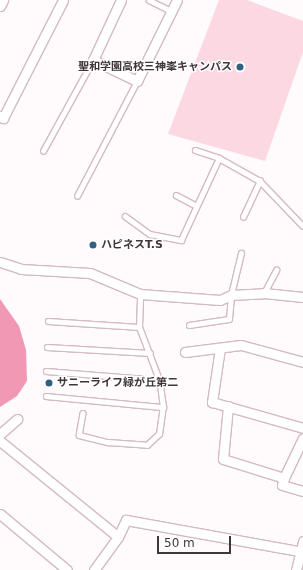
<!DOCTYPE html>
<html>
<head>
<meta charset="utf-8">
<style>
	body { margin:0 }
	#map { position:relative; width:303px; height:570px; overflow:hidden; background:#fffafb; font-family:"DejaVu Sans","Noto Sans JP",sans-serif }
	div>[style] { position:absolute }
	.green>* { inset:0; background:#fbd8e2 }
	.forest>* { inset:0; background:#f198b5 }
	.roads { filter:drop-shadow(1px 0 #d4bac2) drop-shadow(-1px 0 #d4bac2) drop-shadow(0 1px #d4bac2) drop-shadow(0 -1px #d4bac2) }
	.lane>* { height:4.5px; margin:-2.25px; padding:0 2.25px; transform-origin:2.25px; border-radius:2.25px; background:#fff }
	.street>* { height:9px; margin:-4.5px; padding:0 4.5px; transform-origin:4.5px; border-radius:4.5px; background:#fff }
	.dots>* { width:11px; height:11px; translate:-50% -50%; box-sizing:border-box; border:2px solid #fff; border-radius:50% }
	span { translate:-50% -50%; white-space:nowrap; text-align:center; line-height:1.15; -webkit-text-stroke:3px #fff; paint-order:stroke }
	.poi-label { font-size:11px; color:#403639; font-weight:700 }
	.right { translate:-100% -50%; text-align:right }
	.left { translate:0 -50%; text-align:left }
	.scale { position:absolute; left:157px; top:536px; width:74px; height:18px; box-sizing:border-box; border:2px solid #403639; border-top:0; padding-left:5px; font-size:12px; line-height:14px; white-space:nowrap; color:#403639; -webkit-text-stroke:3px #fff; paint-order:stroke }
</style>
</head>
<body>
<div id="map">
	<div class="green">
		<div style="clip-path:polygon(219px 0,247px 0,303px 21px,303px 52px,265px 161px,168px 134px)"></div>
	</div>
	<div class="forest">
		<div style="clip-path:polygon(0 299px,19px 326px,26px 350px,27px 381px,17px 396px,0 407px)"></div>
	</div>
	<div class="roads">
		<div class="lane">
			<div style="left:149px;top:0;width:25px;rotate:26deg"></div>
			<div style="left:195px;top:150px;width:25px;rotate:18deg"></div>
			<div style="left:219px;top:158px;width:47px;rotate:29.3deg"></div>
			<div style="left:260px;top:181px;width:62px;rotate:46.3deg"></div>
			<div style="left:43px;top:151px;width:104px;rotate:-61.2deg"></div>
			<div style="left:176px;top:195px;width:21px;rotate:28deg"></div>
			<div style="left:77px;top:196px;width:130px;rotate:-62.4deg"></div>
			<div style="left:125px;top:216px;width:31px;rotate:36deg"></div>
			<div style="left:150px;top:234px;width:32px;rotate:11deg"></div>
			<div style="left:181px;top:240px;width:90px;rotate:-65.1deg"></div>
			<div style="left:243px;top:217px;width:40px;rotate:-65deg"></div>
			<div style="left:264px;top:293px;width:26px;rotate:-62deg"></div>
			<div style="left:48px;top:321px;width:91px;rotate:3.8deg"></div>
			<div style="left:189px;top:325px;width:40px;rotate:-8.5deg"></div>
			<div style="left:229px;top:319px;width:24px;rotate:-85deg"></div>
			<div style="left:231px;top:295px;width:43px;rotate:-76.6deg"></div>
			<div style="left:47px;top:347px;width:103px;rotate:3.3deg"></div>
			<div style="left:46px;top:371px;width:113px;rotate:4.6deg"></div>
			<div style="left:46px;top:396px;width:118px;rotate:5.4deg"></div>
			<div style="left:83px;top:413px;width:22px;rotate:100deg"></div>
			<div style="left:79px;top:435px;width:30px;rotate:14deg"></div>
			<div style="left:108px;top:442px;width:39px;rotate:4deg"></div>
			<div style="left:147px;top:445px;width:16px;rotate:-43deg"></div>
			<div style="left:159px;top:434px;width:27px;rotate:-82deg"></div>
			<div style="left:163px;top:407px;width:27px;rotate:-98deg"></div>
			<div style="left:159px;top:380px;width:57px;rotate:-110.7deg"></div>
			<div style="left:139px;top:327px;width:33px;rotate:-88deg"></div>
		</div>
		<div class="street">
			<div style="left:121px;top:0;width:66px;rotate:115deg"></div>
			<div style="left:93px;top:60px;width:49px;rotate:25.5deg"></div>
			<div style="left:137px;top:81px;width:90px;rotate:-63.7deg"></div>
			<div style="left:0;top:6px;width:7px;rotate:-63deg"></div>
			<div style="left:0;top:116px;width:4px;rotate:34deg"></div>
			<div style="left:3px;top:118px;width:132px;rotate:-63deg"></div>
			<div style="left:0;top:262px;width:22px;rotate:18deg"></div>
			<div style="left:21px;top:269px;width:69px;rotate:3.3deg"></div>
			<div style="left:90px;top:273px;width:54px;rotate:22.8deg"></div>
			<div style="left:140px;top:294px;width:80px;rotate:4.3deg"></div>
			<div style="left:220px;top:300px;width:12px;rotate:-24deg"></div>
			<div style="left:231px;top:295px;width:33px;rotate:-3deg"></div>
			<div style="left:264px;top:293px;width:39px;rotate:6deg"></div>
			<div style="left:220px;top:348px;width:55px;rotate:98.4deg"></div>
			<div style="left:212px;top:402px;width:95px;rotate:15.9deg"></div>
			<div style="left:185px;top:352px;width:56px;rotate:-7.1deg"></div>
			<div style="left:241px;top:345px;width:64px;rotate:15.3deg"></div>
			<div style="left:228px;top:406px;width:53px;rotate:95.4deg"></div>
			<div style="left:223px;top:459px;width:64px;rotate:17.3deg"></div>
			<div style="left:284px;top:478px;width:7px;rotate:106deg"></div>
			<div style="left:282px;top:485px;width:22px;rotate:16deg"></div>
			<div style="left:0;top:434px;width:23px;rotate:-41deg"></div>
			<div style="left:0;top:441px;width:152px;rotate:39.1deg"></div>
			<div style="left:284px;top:478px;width:44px;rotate:-64.6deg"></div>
			<div style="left:0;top:514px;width:87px;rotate:39.9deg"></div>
			<div style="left:94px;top:570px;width:41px;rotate:-54deg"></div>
			<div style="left:118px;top:537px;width:19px;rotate:-65deg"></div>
			<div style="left:126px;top:520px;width:180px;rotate:10.2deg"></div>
			<div style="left:296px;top:570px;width:30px;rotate:-76deg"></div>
		</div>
	</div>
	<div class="dots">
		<div style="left:240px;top:67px;background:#31617f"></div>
		<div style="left:93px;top:245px;background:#31617f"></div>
		<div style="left:49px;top:383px;background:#31617f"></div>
	</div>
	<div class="poi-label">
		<span class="right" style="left:232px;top:67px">聖和学園高校三神峯キャンパス</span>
		<span class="left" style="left:101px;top:245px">ハピネスT.S</span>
		<span class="left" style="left:57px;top:383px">サニーライフ緑が丘第二</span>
	</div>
	<div class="scale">50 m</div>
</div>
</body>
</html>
